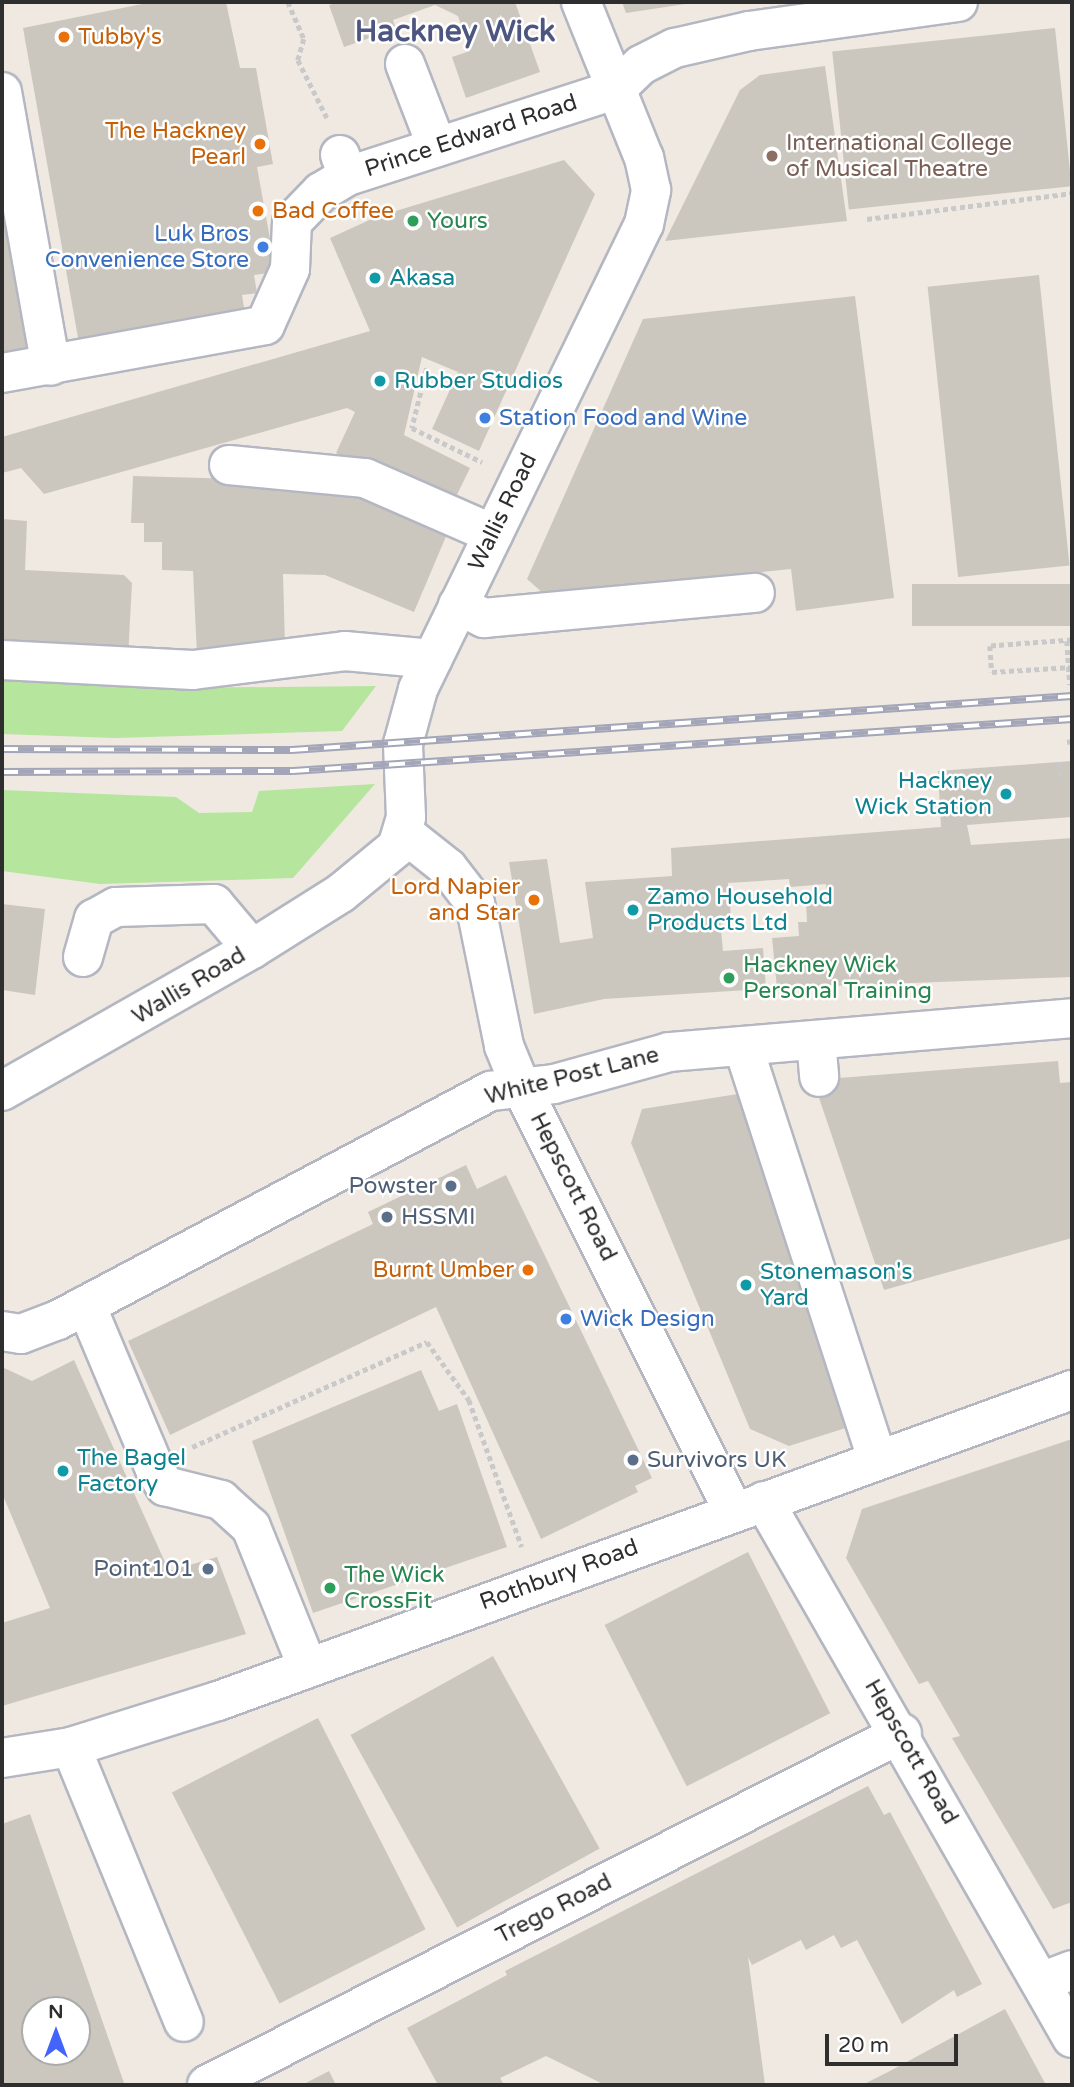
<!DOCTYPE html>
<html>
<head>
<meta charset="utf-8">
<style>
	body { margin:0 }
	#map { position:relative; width:1074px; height:2087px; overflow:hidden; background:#efe9e1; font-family:"Varela Round",sans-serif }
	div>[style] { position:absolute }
	.green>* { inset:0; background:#b6e59e }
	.building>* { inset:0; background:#cbc7bf; transform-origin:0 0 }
	.path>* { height:4.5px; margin-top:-2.25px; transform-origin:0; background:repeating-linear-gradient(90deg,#c9c9c9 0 5px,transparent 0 8.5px) }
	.roads { filter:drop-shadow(2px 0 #b4b7c1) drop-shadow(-2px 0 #b4b7c1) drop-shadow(0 2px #b4b7c1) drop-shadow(0 -2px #b4b7c1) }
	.minor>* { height:38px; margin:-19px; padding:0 19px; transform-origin:19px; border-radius:19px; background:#fff }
	.rail>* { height:8px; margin-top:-4px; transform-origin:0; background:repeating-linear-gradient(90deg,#fff 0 16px,#a3a6b8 0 32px); box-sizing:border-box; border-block:2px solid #a3a6b8 }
	.dots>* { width:19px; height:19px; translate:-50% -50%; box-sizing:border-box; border:4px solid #fff; border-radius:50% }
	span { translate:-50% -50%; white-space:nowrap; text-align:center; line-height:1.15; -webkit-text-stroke:5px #fff; paint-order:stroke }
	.food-label { font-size:23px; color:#c56008 }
	.left { translate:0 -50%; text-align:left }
	.right { translate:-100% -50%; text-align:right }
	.street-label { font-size:23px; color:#2e2e2e }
	.education-label { font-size:23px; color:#785e54 }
	.leisure-label { font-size:23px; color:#27864d }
	.shop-label { font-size:23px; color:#366cbe }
	.culture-label { font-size:23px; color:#0d838f }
	.service-label { font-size:23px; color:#4e5e75 }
	.district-label { font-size:30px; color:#4d5680; font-weight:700 }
	.frame { position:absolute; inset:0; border:4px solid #2e2e2e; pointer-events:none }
	.north { position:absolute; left:21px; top:1996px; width:70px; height:70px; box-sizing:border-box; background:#fff; border:2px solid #ababab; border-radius:50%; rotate:0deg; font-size:19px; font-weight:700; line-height:28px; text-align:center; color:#2e2e2e }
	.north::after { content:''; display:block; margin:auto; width:24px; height:32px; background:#4264fb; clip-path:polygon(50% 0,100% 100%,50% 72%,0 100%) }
	.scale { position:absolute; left:825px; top:2034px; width:133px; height:32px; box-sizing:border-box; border:4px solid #2e2e2e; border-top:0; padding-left:9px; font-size:21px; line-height:24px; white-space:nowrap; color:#2e2e2e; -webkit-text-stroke:5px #fff; paint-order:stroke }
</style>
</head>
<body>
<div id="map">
	<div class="green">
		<div style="clip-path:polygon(2px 673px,160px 688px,376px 686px,342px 731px,115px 738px,2px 734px)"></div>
		<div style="clip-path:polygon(375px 784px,293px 878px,100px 884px,2px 871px,2px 790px,176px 797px,199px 813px,252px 812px,259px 791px)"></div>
	</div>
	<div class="building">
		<div style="clip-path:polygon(152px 2px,226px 2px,240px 68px,256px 68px,273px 164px,257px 167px,276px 272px,254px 275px,257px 293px,242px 295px,246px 320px,80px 349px,23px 28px)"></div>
		<div style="clip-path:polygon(338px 2px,515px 2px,540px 72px,466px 98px,452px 57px,470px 51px,458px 16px,435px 5px,393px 20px,396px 29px,344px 47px,329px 5px)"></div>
		<div style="clip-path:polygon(622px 2px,692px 2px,692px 3px,626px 13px)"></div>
		<div style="left:1055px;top:28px;width:159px;height:224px;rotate:84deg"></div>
		<div style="clip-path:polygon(825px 66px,847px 221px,665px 241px,740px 90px,760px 75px)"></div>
		<div style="clip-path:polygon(2px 143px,42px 355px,2px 363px)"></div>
		<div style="clip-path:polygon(564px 160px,595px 194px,479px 451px,432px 429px,458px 372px,422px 357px,404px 435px,470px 468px,451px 507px,336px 453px,355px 412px,347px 408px,44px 494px,21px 468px,2px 473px,2px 437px,370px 331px,330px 238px,376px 217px)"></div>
		<div style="left:1039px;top:275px;width:292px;height:112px;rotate:84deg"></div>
		<div style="clip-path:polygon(855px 296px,894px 598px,796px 611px,791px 569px,544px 594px,527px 579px,643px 319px)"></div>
		<div style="clip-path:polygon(133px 476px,342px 482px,450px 527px,414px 612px,325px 575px,283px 574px,285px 646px,197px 655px,193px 571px,162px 570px,162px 542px,144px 542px,144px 523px,131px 523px)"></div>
		<div style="clip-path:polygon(2px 519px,27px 521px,25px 570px,124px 575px,132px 583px,128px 658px,2px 648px)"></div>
		<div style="left:1072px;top:584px;width:42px;height:160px;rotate:90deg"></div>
		<div style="clip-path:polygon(1072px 761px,1072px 817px,967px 825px,971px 845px,1072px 838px,1072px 977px,777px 988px,772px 938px,799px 936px,798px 922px,807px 922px,806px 903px,828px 901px,826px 884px,790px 887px,789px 879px,728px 883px,731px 916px,720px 917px,723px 951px,763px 948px,766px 989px,604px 999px,534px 1014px,509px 862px,547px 859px,560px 943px,593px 938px,585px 882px,672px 876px,671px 848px,941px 827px,938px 771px)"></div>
		<div style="clip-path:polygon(2px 904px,45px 909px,35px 995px,2px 990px)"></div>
		<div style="clip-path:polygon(1058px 1061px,1060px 1083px,1072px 1082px,1072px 1238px,884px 1290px,813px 1080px)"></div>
		<div style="clip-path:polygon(738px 1094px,852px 1426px,789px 1446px,750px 1429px,631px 1143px,642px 1109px)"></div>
		<div style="clip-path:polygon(466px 1165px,477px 1189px,506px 1175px,652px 1478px,635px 1486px,638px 1492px,541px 1539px,436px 1307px,170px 1435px,128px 1341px,373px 1224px,368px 1212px)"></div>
		<div style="clip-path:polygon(74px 1360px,169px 1571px,217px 1557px,246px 1634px,2px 1706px,2px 1623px,50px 1608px,2px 1493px,2px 1367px,32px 1381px)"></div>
		<div style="clip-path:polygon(421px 1370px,439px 1411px,457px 1404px,507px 1547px,313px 1613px,252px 1441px)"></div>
		<div style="clip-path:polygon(1072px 1439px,1072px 1902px,1053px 1909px,952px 1738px,960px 1736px,928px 1681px,919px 1684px,846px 1558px,862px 1509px)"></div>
		<div style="left:748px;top:1552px;width:181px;height:161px;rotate:63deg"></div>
		<div style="left:493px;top:1656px;width:220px;height:163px;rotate:61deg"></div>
		<div style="left:318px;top:1718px;width:237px;height:164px;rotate:63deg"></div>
		<div style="clip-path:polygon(868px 1786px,884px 1815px,890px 1812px,982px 1984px,957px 1997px,954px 1990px,902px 2024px,857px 1940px,841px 1948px,834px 1935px,806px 1950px,801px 1940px,752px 1965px,748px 1957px,765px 2085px,605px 2085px,546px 2056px,500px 2078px,504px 2085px,438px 2085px,407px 2028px,507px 1975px,505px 1971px)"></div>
		<div style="clip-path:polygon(evenodd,30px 1814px,124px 2083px,118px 2085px,2px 2085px,2px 1824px,30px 1814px,35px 2010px,77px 2010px,77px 2052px,35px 2052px,35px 2010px)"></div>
		<div style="clip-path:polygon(1005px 2009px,1046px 2085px,862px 2085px,888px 2072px)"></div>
		<div style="clip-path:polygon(329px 2071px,336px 2085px,302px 2085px)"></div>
	</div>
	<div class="path">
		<div style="left:288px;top:2px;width:40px;rotate:66.6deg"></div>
		<div style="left:304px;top:39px;width:22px;rotate:106deg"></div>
		<div style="left:298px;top:60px;width:65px;rotate:63.4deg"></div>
		<div style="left:867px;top:219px;width:207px;rotate:-7.2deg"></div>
		<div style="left:427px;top:368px;width:62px;rotate:104deg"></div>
		<div style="left:412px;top:428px;width:78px;rotate:25.9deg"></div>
		<div style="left:1072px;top:640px;width:82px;rotate:175.8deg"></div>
		<div style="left:990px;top:646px;width:26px;rotate:86deg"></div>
		<div style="left:992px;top:672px;width:80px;rotate:-3.6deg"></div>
		<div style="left:1067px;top:641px;width:44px;rotate:86.1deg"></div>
		<div style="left:1067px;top:742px;width:5px;rotate:-11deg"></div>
		<div style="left:1059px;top:762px;width:17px;rotate:83deg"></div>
		<div style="left:192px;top:1447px;width:257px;rotate:-24.1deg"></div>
		<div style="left:427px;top:1342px;width:72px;rotate:54.1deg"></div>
		<div style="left:469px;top:1400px;width:156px;rotate:70.2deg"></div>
	</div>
	<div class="roads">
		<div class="minor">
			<div style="left:405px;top:64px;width:89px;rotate:68.9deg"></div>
			<div style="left:2px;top:92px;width:278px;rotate:79.9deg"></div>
			<div style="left:340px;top:155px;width:22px;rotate:69deg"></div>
			<div style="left:348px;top:176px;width:281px;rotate:-17.9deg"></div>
			<div style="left:615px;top:90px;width:36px;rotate:-44deg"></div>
			<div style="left:641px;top:65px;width:38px;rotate:-27deg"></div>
			<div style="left:675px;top:48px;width:76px;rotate:-12.9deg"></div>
			<div style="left:749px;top:31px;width:211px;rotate:-7.9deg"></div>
			<div style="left:2px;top:373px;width:267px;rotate:-10.3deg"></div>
			<div style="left:265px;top:325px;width:61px;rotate:-65.9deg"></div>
			<div style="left:290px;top:269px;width:47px;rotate:-87.6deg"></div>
			<div style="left:292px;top:222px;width:42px;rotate:-46deg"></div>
			<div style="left:321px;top:192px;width:31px;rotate:-31deg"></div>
			<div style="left:229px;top:465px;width:137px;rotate:5.5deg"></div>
			<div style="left:365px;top:478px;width:140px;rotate:23.6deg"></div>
			<div style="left:458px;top:605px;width:29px;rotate:27deg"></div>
			<div style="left:484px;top:618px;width:272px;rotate:-5.3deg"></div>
			<div style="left:2px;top:660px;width:191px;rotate:3deg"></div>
			<div style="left:193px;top:670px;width:153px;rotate:-7.1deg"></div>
			<div style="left:345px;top:651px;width:88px;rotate:5.2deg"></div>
			<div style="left:404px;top:833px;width:56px;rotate:38.5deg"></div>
			<div style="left:448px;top:868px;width:44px;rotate:52.4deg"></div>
			<div style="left:475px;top:903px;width:146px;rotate:78.5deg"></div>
			<div style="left:504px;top:1046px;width:44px;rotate:67.5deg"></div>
			<div style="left:521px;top:1087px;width:475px;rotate:63.4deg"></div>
			<div style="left:83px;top:957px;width:40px;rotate:-74deg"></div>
			<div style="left:94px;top:919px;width:25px;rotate:-29deg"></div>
			<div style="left:116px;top:907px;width:98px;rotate:-1.8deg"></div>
			<div style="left:214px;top:904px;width:59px;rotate:49.8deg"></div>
			<div style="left:816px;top:1040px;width:37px;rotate:85deg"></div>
			<div style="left:743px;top:1046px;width:434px;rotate:72deg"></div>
			<div style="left:2px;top:1091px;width:288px;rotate:-29.6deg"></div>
			<div style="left:252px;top:949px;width:105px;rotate:-32.2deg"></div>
			<div style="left:341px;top:893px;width:72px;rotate:-39.4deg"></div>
			<div style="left:397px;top:847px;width:31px;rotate:-73deg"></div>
			<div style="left:406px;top:817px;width:73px;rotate:-92.4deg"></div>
			<div style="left:403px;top:744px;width:57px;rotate:-74.7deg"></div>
			<div style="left:418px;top:689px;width:517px;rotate:-64.08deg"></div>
			<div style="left:644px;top:224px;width:35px;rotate:-78deg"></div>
			<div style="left:651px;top:190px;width:33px;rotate:-102deg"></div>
			<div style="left:644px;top:158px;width:168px;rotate:-112deg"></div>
			<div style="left:86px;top:1305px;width:178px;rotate:67.2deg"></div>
			<div style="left:155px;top:1469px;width:20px;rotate:60deg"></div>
			<div style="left:165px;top:1486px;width:58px;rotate:14deg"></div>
			<div style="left:221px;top:1500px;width:40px;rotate:42deg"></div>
			<div style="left:251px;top:1527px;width:152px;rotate:68deg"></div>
			<div style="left:2px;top:1331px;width:19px;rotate:9deg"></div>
			<div style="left:21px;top:1334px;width:40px;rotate:-21deg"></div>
			<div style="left:58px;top:1320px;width:490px;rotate:-27.9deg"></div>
			<div style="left:491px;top:1091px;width:63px;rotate:-6.3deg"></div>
			<div style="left:554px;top:1084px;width:119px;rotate:-15.5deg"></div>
			<div style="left:669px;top:1052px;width:404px;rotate:-4.8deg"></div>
			<div style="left:764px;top:1501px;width:619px;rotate:60.16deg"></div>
			<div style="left:71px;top:1747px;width:297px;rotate:67.7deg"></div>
			<div style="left:2px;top:1758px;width:70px;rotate:-9.1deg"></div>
			<div style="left:71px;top:1747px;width:154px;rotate:-17.4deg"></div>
			<div style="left:218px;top:1701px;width:909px;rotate:-20.01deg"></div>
			<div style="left:1041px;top:1982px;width:33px;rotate:-21deg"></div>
			<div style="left:207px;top:2085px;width:779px;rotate:-26.86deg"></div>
		</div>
	</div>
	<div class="rail">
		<div style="left:2px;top:749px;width:290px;rotate:0.2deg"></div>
		<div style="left:292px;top:750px;width:782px;rotate:-3.96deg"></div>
		<div style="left:2px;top:772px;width:291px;rotate:-0.2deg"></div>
		<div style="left:293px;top:771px;width:781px;rotate:-3.82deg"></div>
	</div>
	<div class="dots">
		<div style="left:64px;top:37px;background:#e8710a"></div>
		<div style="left:260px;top:144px;background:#e8710a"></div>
		<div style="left:772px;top:156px;background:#8d6e63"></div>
		<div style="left:258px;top:211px;background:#e8710a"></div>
		<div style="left:413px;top:221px;background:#2e9e5b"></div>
		<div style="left:263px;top:247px;background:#3f7fe0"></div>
		<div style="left:375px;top:278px;background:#0f9aa8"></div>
		<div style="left:380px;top:381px;background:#0f9aa8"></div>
		<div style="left:485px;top:418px;background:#3f7fe0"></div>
		<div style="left:1006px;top:794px;background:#0f9aa8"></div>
		<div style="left:534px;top:900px;background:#e8710a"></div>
		<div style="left:633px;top:910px;background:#0f9aa8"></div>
		<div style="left:729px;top:978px;background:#2e9e5b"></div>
		<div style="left:451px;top:1186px;background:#5c6f8a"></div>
		<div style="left:387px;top:1217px;background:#5c6f8a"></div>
		<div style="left:528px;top:1270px;background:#e8710a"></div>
		<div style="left:746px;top:1285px;background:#0f9aa8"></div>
		<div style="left:566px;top:1319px;background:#3f7fe0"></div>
		<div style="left:633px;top:1460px;background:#5c6f8a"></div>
		<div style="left:63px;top:1471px;background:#0f9aa8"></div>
		<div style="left:208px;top:1569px;background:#5c6f8a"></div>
		<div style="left:330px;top:1588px;background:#2e9e5b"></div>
	</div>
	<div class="food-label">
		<span class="left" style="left:78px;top:37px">Tubby's</span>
		<span class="right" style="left:246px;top:144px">The Hackney<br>Pearl</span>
		<span class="left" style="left:272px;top:211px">Bad Coffee</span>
		<span class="right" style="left:520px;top:900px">Lord Napier<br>and Star</span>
		<span class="right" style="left:514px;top:1270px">Burnt Umber</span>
	</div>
	<div class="street-label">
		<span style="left:471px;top:136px;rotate:-18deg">Prince Edward Road</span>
		<span style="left:503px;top:512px;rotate:-64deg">Wallis Road</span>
		<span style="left:189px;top:986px;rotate:-31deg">Wallis Road</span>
		<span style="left:572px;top:1076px;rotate:-14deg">White Post Lane</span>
		<span style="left:573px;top:1187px;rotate:63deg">Hepscott Road</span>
		<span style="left:559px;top:1575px;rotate:-20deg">Rothbury Road</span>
		<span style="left:911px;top:1752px;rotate:60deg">Hepscott Road</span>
		<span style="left:554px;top:1909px;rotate:-27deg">Trego Road</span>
	</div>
	<div class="education-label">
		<span class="left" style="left:786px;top:156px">International College<br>of Musical Theatre</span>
	</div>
	<div class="leisure-label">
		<span class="left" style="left:427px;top:221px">Yours</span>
		<span class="left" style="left:743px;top:978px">Hackney Wick<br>Personal Training</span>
		<span class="left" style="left:344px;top:1588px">The Wick<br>CrossFit</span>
	</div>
	<div class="shop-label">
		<span class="right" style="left:249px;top:247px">Luk Bros<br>Convenience Store</span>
		<span class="left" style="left:499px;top:418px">Station Food and Wine</span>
		<span class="left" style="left:580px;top:1319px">Wick Design</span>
	</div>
	<div class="culture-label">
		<span class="left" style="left:389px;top:278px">Akasa</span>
		<span class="left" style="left:394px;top:381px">Rubber Studios</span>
		<span class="right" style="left:992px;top:794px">Hackney<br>Wick Station</span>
		<span class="left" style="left:647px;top:910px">Zamo Household<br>Products Ltd</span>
		<span class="left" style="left:760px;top:1285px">Stonemason's<br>Yard</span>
		<span class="left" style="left:77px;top:1471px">The Bagel<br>Factory</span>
	</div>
	<div class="service-label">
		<span class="right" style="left:437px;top:1186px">Powster</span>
		<span class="left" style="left:401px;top:1217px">HSSMI</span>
		<span class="left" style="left:647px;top:1460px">Survivors UK</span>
		<span class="right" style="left:194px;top:1569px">Point101</span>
	</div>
	<div class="district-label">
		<span style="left:455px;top:32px">Hackney Wick</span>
	</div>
	<div class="frame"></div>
	<div class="north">N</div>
	<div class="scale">20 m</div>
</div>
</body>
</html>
